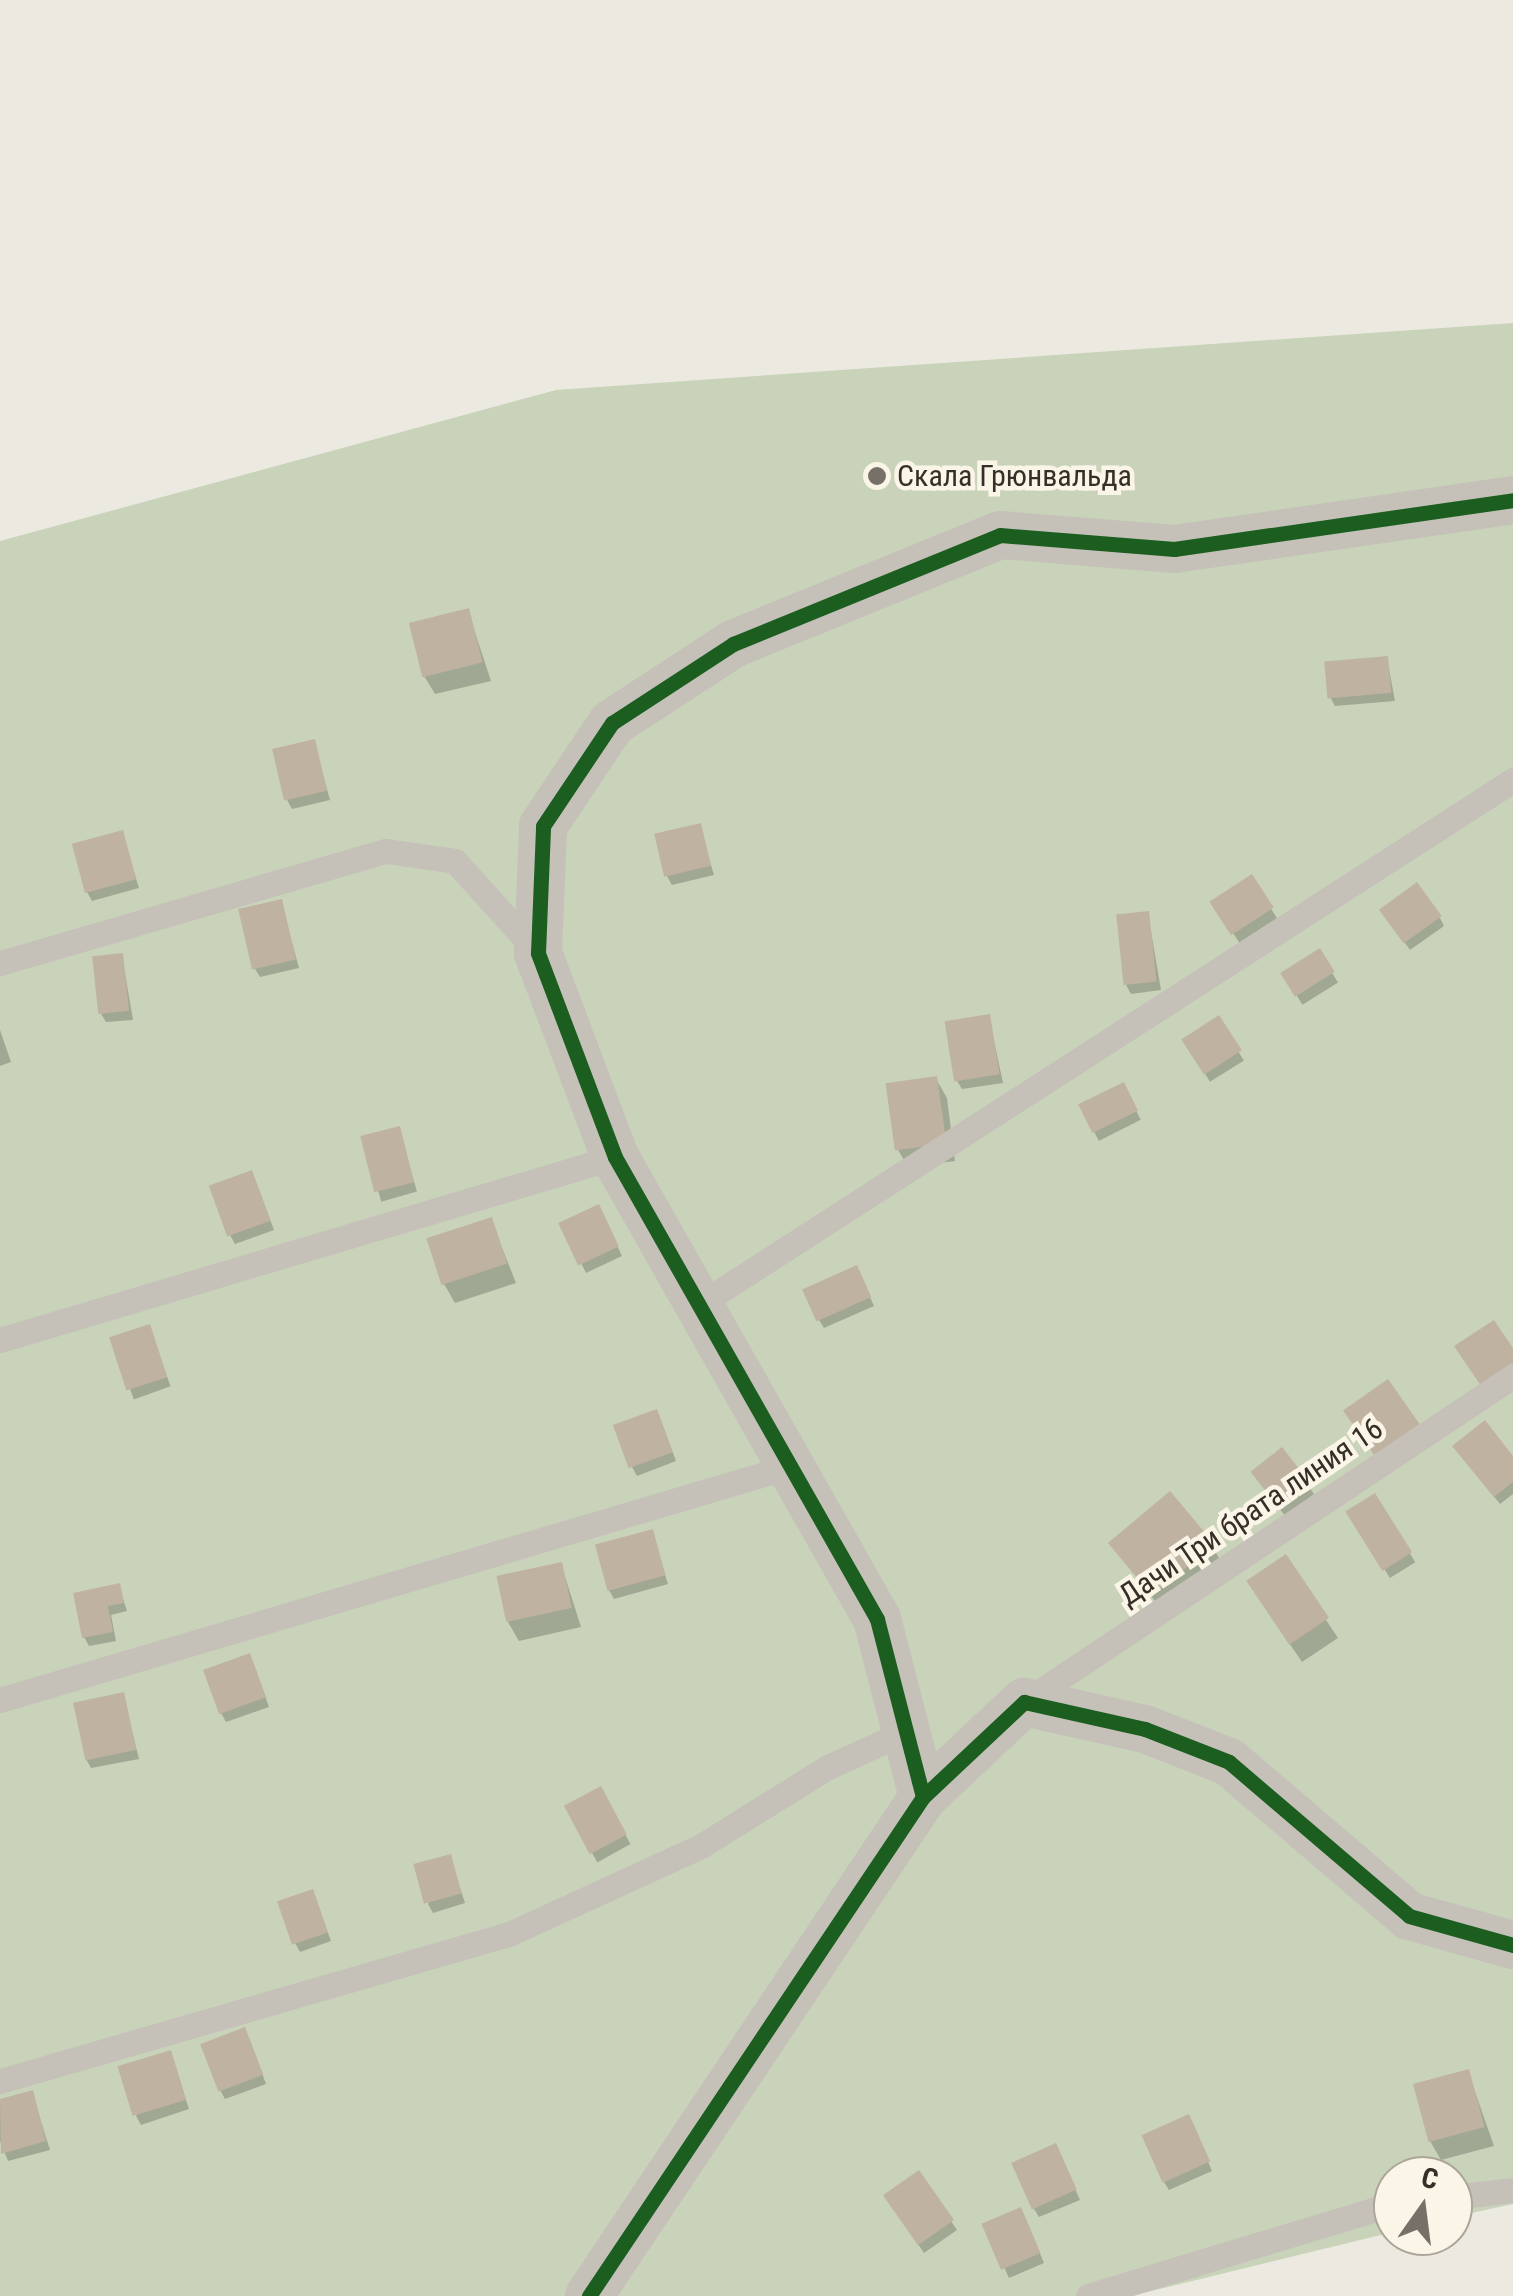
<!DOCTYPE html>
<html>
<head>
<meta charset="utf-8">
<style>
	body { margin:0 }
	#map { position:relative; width:1513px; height:2296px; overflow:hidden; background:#eceae0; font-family:"Roboto Condensed",sans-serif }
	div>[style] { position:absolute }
	.green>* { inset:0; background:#c8d3ba }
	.shadow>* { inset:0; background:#0003; transform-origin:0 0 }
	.building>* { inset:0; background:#c0b2a1; transform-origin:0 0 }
	.service>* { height:25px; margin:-12.5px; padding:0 12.5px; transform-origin:12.5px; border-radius:12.5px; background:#c5c1b9 }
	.minor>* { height:48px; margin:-24px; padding:0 24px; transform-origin:24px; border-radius:24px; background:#c5c1b9 }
	.cycleway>* { height:15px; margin:-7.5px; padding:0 7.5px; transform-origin:7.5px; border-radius:7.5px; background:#1b5e20 }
	.dots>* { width:28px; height:28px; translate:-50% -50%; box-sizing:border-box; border:5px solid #faf5e7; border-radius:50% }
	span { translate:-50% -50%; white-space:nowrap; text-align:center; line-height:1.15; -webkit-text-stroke:9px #faf5e7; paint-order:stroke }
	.poi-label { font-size:30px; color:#362f27 }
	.left { translate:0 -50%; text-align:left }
	.street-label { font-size:30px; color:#362f27 }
	.north { position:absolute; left:1373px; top:2156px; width:100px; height:100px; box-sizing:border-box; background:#faf5e7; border:2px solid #aca69a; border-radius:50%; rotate:14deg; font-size:28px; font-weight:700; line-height:40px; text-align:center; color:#362f27 }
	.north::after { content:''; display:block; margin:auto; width:35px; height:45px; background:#767068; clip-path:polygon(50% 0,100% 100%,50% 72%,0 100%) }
</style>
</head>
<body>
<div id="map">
	<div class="green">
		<div style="clip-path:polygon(1513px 323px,1513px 2204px,1453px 2217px,1453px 2176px,1393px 2176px,1393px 2232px,1131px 2296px,0 2296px,0 541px,556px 390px)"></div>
	</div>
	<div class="shadow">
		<div style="clip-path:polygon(468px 611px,491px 681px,435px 694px,424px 676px)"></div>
		<div style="clip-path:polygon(1387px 658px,1395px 701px,1335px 706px,1330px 697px)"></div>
		<div style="clip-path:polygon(314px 742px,330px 800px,292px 809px,287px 800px)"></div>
		<div style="clip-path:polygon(699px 826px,714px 875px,672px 885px,667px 876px)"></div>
		<div style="clip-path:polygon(122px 833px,139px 888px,92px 901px,87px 892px)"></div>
		<div style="left:1251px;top:878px;width:48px;height:45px;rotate:57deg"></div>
		<div style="clip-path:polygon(281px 902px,299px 968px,260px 977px,255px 969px)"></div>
		<div style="clip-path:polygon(1148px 914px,1161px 990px,1131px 994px,1126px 985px)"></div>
		<div style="clip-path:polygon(1387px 918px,1440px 918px,1444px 926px,1410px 950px)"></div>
		<div style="left:1319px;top:952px;width:36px;height:42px;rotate:58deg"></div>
		<div style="clip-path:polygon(122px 956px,133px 1020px,106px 1022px,101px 1014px)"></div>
		<div style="clip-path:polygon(989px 1017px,1003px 1083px,962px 1089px,957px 1081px)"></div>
		<div style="left:1218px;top:1019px;width:49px;height:40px;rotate:58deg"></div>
		<div style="clip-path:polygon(0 1030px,11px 1062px,0 1066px)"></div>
		<div style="clip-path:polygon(936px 1079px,947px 1098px,955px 1161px,908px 1167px,897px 1148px)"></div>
		<div style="left:1123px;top:1085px;width:39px;height:47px;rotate:63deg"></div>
		<div style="left:399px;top:1129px;width:65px;height:37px;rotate:74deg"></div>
		<div style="clip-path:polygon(256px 1182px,274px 1230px,235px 1244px,230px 1235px)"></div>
		<div style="clip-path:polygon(603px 1216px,622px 1256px,586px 1273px,562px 1225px)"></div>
		<div style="clip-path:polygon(491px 1220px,516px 1283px,455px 1303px,444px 1284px)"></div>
		<div style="clip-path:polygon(861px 1277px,874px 1306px,824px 1328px,819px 1320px)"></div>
		<div style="left:149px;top:1327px;width:63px;height:39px;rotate:70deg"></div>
		<div style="clip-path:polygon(661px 1421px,676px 1461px,637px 1476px,632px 1467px)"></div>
		<div style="clip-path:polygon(1282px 1451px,1314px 1494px,1285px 1516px,1259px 1480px)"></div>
		<div style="clip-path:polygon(1460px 1455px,1513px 1460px,1513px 1494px,1500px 1504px)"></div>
		<div style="left:1374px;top:1496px;width:78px;height:30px;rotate:58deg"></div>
		<div style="clip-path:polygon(652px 1532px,668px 1584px,614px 1599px,609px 1590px)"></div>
		<div style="clip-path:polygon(1111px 1543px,1212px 1545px,1222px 1564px,1164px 1613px)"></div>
		<div style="clip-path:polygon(1285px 1558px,1338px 1638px,1302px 1662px,1260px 1600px)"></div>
		<div style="clip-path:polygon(561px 1564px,581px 1627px,519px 1641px,508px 1622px)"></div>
		<div style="clip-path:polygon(119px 1586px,127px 1611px,111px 1615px,116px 1641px,89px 1646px,84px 1637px)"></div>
		<div style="clip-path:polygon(254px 1665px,269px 1707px,226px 1722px,221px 1713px)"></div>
		<div style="clip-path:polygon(123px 1695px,139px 1759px,91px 1768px,86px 1759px)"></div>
		<div style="left:600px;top:1789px;width:63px;height:38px;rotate:61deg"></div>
		<div style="clip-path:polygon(450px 1857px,465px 1903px,433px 1913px,428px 1904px)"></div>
		<div style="clip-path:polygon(316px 1900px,331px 1941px,300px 1952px,295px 1943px)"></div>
		<div style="clip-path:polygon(249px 2038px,266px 2084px,225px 2099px,220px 2090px)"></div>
		<div style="clip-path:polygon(170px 2053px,189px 2109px,141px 2125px,136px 2116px)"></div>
		<div style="clip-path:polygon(1468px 2072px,1494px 2146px,1441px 2160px,1430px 2141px)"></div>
		<div style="clip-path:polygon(32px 2093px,50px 2150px,8px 2161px,0 2141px,0 2102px)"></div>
		<div style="clip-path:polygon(1193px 2126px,1212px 2171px,1169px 2190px,1164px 2182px)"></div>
		<div style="clip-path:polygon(1060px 2155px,1080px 2200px,1039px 2217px,1034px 2209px)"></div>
		<div style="clip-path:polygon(919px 2173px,957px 2230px,924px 2253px,891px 2204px)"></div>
		<div style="clip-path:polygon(1025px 2219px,1044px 2263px,1009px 2278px,985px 2226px)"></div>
	</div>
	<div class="building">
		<div style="left:469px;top:608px;width:56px;height:62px;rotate:76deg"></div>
		<div style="left:1388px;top:656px;width:37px;height:64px;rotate:85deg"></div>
		<div style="left:315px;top:739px;width:53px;height:44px;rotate:77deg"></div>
		<div style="left:701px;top:823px;width:44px;height:48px;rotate:77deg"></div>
		<div style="left:123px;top:830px;width:51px;height:53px;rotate:75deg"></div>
		<div style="left:1252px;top:874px;width:40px;height:51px;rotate:57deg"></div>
		<div style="left:1417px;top:882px;width:42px;height:47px;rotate:54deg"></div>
		<div style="left:282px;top:899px;width:62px;height:45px;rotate:77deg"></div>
		<div style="left:1149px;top:911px;width:71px;height:33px;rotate:84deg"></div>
		<div style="left:1320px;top:948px;width:28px;height:47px;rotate:58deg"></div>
		<div style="left:123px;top:953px;width:58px;height:31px;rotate:84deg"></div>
		<div style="left:990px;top:1014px;width:61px;height:46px;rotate:81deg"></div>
		<div style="left:1219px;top:1015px;width:42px;height:45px;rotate:57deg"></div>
		<div style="left:937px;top:1076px;width:68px;height:52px;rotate:82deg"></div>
		<div style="left:1124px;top:1082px;width:32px;height:51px;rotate:64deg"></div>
		<div style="left:400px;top:1126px;width:58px;height:41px;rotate:76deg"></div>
		<div style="left:252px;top:1170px;width:54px;height:46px;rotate:70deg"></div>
		<div style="left:599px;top:1204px;width:47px;height:45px;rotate:65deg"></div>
		<div style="left:492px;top:1217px;width:49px;height:69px;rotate:72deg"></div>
		<div style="left:857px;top:1265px;width:35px;height:60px;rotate:66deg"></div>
		<div style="clip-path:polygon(1494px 1320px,1513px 1348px,1513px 1364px,1481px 1386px,1454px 1346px)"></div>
		<div style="left:150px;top:1324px;width:56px;height:43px;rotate:72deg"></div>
		<div style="left:1388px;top:1379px;width:55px;height:55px;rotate:55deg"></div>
		<div style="left:657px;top:1409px;width:46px;height:47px;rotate:70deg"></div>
		<div style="clip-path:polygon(1485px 1420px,1513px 1456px,1513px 1482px,1494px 1497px,1452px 1446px)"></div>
		<div style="left:1282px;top:1447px;width:47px;height:40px;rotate:52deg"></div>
		<div style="left:1170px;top:1491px;width:69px;height:81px;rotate:50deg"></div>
		<div style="left:1375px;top:1493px;width:70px;height:35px;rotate:58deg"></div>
		<div style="left:653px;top:1529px;width:48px;height:60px;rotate:75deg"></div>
		<div style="left:1286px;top:1554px;width:77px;height:48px;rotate:56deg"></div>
		<div style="left:562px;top:1562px;width:47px;height:67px;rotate:78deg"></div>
		<div style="clip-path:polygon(120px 1583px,124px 1603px,108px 1606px,113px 1632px,82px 1638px,73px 1593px)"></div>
		<div style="left:250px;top:1653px;width:47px;height:50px;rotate:70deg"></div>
		<div style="left:124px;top:1692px;width:59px;height:52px;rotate:78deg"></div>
		<div style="left:601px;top:1786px;width:55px;height:42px;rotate:62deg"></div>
		<div style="left:451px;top:1854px;width:41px;height:39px;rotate:75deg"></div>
		<div style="left:313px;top:1889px;width:46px;height:38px;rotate:71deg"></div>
		<div style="left:245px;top:2027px;width:51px;height:48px;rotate:69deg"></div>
		<div style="left:171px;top:2050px;width:52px;height:56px;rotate:73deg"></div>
		<div style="left:1469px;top:2069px;width:60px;height:58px;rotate:75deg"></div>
		<div style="clip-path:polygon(33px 2090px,46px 2141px,1px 2154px,0 2099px)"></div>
		<div style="left:1189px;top:2114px;width:52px;height:52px;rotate:66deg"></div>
		<div style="left:1056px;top:2143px;width:51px;height:49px;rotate:66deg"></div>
		<div style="left:919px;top:2170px;width:61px;height:44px;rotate:55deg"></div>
		<div style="left:1021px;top:2207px;width:50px;height:43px;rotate:67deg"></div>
	</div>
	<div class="service">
		<div style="left:0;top:963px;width:402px;rotate:-16.2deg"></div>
		<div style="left:386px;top:851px;width:70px;rotate:8.2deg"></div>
		<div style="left:455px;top:861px;width:124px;rotate:47.9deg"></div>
		<div style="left:703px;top:1302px;width:964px;rotate:-32.8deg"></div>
		<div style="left:0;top:1340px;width:642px;rotate:-16.57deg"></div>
		<div style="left:0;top:1700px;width:822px;rotate:-16.47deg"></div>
		<div style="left:1024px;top:1702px;width:588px;rotate:-33.69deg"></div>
		<div style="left:0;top:2081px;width:530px;rotate:-16.11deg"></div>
		<div style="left:509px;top:1934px;width:211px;rotate:-24.6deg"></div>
		<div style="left:701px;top:1846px;width:150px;rotate:-31.9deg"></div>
		<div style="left:828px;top:1767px;width:82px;rotate:-24.4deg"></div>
		<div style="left:1453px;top:2197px;width:60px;rotate:-6.7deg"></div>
		<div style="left:1088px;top:2296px;width:319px;rotate:-16.8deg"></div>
	</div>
	<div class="minor">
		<div style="left:923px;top:1797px;width:139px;rotate:-43.2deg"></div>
		<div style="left:1024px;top:1702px;width:124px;rotate:12.6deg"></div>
		<div style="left:1145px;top:1729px;width:90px;rotate:21.4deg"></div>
		<div style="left:1229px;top:1762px;width:237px;rotate:40.5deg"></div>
		<div style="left:1409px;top:1916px;width:108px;rotate:15.6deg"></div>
		<div style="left:589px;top:2296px;width:600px;rotate:-56.2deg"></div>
		<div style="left:923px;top:1797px;width:184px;rotate:-104.5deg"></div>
		<div style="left:877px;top:1619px;width:531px;rotate:-119.56deg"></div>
		<div style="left:615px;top:1157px;width:218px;rotate:-110.7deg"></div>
		<div style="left:538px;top:953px;width:127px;rotate:-87.7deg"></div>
		<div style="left:543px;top:826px;width:124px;rotate:-56.2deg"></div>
		<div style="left:612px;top:723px;width:145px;rotate:-33.1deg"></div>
		<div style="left:733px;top:644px;width:288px;rotate:-22.2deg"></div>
		<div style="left:1000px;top:535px;width:175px;rotate:4.6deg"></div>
		<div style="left:1174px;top:549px;width:343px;rotate:-8.2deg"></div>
	</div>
	<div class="cycleway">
		<div style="left:923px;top:1797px;width:139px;rotate:-43.2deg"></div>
		<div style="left:1024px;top:1702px;width:124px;rotate:12.6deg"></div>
		<div style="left:1145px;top:1729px;width:90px;rotate:21.4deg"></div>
		<div style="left:1229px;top:1762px;width:237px;rotate:40.5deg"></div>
		<div style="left:1409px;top:1916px;width:108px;rotate:15.6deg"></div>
		<div style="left:589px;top:2296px;width:600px;rotate:-56.2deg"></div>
		<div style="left:923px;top:1797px;width:184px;rotate:-104.5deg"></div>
		<div style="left:877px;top:1619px;width:531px;rotate:-119.56deg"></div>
		<div style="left:615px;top:1157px;width:218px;rotate:-110.7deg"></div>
		<div style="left:538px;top:953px;width:127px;rotate:-87.7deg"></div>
		<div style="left:543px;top:826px;width:124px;rotate:-56.2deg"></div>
		<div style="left:612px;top:723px;width:145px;rotate:-33.1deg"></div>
		<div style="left:733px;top:644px;width:288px;rotate:-22.2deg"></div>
		<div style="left:1000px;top:535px;width:175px;rotate:4.6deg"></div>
		<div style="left:1174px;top:549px;width:343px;rotate:-8.2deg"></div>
	</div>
	<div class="dots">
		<div style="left:877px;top:476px;background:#767068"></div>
	</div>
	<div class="poi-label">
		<span class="left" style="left:897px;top:476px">Скала Грюнвальда</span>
	</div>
	<div class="street-label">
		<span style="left:1251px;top:1512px;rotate:-34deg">Дачи Три брата линия 16</span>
	</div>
	<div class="north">С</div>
</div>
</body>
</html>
